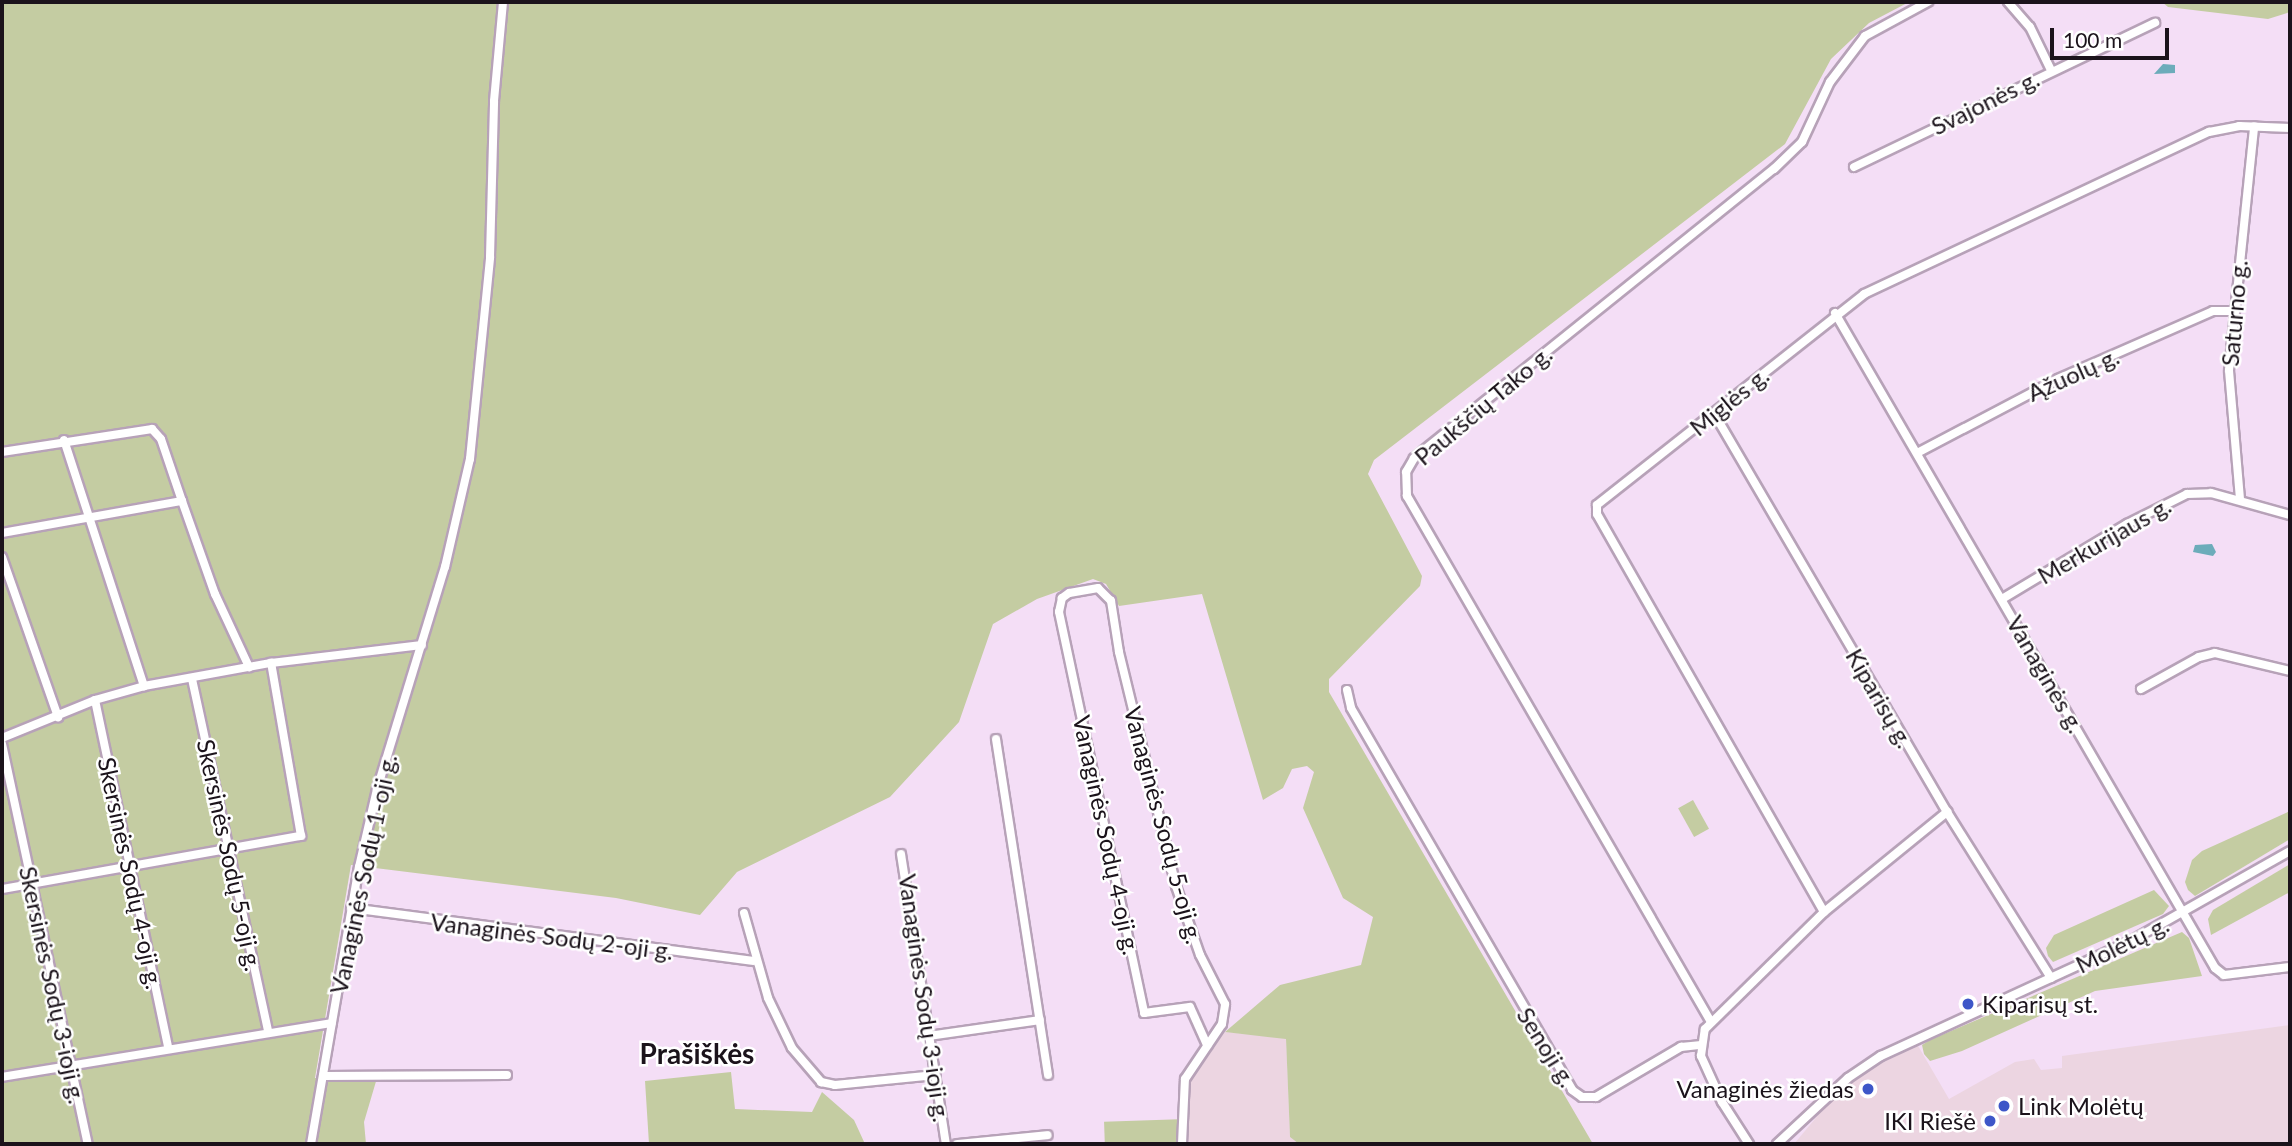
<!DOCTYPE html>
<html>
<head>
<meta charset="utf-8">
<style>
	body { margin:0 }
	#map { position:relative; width:2292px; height:1146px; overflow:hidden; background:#f4def6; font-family:Lato,sans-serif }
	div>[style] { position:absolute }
	.commercial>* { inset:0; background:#ecd5e1 }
	.green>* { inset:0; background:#c4cca2; transform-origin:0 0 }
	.water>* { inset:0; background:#6cacba }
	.roads { filter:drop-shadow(2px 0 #b7a2b8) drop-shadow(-2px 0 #b7a2b8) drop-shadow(0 2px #b7a2b8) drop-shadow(0 -2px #b7a2b8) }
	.street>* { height:8px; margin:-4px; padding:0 4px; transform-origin:4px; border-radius:4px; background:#fff }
	.dots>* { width:19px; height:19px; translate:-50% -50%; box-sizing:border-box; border:4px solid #fff; border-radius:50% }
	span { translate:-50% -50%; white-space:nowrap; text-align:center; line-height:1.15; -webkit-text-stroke:5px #fff; paint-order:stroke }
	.street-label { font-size:24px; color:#1b131b }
	.poi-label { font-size:24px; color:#1b131b }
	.left { translate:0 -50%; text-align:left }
	.right { translate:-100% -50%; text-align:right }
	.quarter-label { font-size:28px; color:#1b131b; font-weight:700 }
	.frame { position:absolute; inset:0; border:4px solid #1b131b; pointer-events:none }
	.scale { position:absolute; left:2050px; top:28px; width:119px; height:32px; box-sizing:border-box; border:4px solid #1b131b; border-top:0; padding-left:9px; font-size:21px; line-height:24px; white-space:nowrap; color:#1b131b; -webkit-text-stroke:5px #fff; paint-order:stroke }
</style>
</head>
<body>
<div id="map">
	<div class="commercial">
		<div style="clip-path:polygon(2290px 1025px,2290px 1144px,1794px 1144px,1830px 1101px,1864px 1071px,1917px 1044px,1949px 1099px,2015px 1062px,2034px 1059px,2041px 1070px,2062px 1068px,2062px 1056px)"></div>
		<div style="clip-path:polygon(1225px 1032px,1286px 1038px,1290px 1137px,1299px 1144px,1187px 1144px,1186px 1119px,1177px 1119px,1181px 1078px,1200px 1047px)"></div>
	</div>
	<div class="green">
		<div style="clip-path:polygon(2px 2px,1909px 2px,1869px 23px,1831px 59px,1785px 144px,1374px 460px,1368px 474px,1422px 576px,1420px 586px,1329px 679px,1329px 692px,1593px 1144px,1299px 1144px,1290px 1137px,1286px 1039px,1225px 1032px,1280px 985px,1361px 965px,1373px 917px,1343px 898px,1303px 808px,1314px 772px,1307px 766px,1292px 769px,1283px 788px,1263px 800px,1202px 594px,1119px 606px,1106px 584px,1093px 579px,1037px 599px,993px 624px,959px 722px,890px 797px,737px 872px,700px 915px,616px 898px,351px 865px,315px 1078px,377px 1078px,364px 1122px,366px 1144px,2px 1144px)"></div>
		<div style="clip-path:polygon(2162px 2px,2290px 2px,2290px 12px,2268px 19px,2168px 7px)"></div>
		<div style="left:1693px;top:800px;width:33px;height:17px;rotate:61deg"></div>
		<div style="clip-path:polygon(2290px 811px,2290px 839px,2195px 896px,2188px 890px,2185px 882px,2192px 860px,2202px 851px)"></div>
		<div style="clip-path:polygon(2290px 864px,2290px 892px,2211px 935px,2208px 919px,2213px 910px)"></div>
		<div style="clip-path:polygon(2154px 890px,2169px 906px,2163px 914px,2053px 962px,2048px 956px,2046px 948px,2054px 935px)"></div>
		<div style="clip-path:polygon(2182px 932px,2189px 938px,2202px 976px,2095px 991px,1962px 1051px,1930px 1061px,1924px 1054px,1922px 1045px,1930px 1040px)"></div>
		<div style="clip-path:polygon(731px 1072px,735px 1109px,812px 1112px,822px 1092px,854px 1120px,865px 1144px,649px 1144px,645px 1081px)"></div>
		<div style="left:1186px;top:1119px;width:25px;height:82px;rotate:88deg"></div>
	</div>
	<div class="water">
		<div style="clip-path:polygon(2163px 64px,2175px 65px,2175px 73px,2154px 74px)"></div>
		<div style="clip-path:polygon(2195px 545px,2212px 544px,2216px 552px,2213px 556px,2193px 552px)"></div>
	</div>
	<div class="roads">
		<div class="street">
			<div style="left:2008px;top:2px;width:33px;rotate:49deg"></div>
			<div style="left:2030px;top:27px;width:48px;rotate:64deg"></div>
			<div style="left:1854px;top:167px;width:334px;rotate:-25.6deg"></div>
			<div style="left:1835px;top:313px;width:757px;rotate:59.88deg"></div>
			<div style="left:2215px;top:968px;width:11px;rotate:38deg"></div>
			<div style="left:2224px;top:975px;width:66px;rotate:-6.9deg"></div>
			<div style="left:1715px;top:415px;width:460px;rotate:59.7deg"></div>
			<div style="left:1947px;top:812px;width:196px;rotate:57.9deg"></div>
			<div style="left:64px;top:440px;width:259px;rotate:72deg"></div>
			<div style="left:2px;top:452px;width:152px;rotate:-8.7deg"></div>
			<div style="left:152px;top:429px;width:13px;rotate:48deg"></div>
			<div style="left:161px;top:439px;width:65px;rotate:71.3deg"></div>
			<div style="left:1919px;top:452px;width:157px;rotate:-27.7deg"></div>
			<div style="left:2058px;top:379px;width:169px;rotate:-23.7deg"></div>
			<div style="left:2213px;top:311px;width:18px"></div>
			<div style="left:2240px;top:499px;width:129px;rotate:-94.9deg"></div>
			<div style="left:2229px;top:370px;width:245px;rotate:-84.1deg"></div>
			<div style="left:2px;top:533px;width:183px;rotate:-10.1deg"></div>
			<div style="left:182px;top:501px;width:99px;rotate:70.5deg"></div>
			<div style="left:215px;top:594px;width:81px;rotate:65deg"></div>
			<div style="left:2px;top:557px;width:170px;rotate:70.7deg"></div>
			<div style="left:2002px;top:599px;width:146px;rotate:-31deg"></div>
			<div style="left:2127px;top:524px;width:67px;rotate:-26.6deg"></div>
			<div style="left:2187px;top:494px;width:24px;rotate:-2deg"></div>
			<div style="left:2211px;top:493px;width:82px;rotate:15.6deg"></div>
			<div style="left:192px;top:679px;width:360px;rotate:77.8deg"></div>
			<div style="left:2141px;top:689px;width:66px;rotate:-28.9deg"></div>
			<div style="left:2199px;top:657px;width:16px;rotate:-14deg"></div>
			<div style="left:2215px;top:653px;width:77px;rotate:13.5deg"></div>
			<div style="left:1347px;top:690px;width:18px;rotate:77deg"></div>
			<div style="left:1351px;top:708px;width:441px;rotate:59.9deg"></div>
			<div style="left:1572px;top:1090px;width:12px;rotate:35deg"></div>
			<div style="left:1582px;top:1097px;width:14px"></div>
			<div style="left:1596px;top:1097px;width:99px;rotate:-30.5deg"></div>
			<div style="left:1681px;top:1047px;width:18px;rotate:-6deg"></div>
			<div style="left:95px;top:700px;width:355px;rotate:78.1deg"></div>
			<div style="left:2px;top:738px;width:100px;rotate:-22.2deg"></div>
			<div style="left:95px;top:700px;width:51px;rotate:-15.9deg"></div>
			<div style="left:144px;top:686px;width:129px;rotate:-10.3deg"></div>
			<div style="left:271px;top:663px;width:152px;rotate:-6.8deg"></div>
			<div style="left:996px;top:739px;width:340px;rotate:81.2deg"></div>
			<div style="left:2px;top:744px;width:409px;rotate:77.9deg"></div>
			<div style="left:901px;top:854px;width:293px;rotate:81.2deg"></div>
			<div style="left:2px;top:889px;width:304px;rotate:-10.1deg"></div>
			<div style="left:301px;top:836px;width:176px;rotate:-99.8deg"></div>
			<div style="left:351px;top:908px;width:406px;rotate:7.5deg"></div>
			<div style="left:1824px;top:912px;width:458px;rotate:-119.7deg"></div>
			<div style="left:1597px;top:514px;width:9px;rotate:-90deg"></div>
			<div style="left:1597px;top:505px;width:340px;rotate:-38.3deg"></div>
			<div style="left:1864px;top:294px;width:381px;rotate:-25.2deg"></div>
			<div style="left:2209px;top:132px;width:31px;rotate:-11deg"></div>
			<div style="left:2239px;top:126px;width:51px;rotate:2.2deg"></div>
			<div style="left:744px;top:913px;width:88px;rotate:74.2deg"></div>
			<div style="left:768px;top:998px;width:55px;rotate:64.4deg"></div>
			<div style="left:792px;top:1048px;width:45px;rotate:49.5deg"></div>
			<div style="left:821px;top:1082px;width:14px;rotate:12deg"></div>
			<div style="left:835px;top:1085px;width:101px;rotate:-5.7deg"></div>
			<div style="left:1711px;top:1022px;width:608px;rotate:-120.03deg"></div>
			<div style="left:1407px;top:496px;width:24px;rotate:-92deg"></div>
			<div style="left:1406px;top:472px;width:16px;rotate:-60deg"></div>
			<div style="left:1414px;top:458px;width:462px;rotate:-38.8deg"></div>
			<div style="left:1774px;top:169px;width:39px;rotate:-44deg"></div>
			<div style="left:1802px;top:142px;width:66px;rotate:-65deg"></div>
			<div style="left:1830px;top:82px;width:58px;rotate:-52.7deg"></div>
			<div style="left:1865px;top:36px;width:72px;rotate:-28.4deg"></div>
			<div style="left:929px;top:1036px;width:112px;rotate:-8.2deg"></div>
			<div style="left:323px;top:1076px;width:184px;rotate:-0.3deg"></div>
			<div style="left:2px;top:1077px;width:334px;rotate:-9.3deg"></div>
			<div style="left:311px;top:1144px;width:281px;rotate:-80.2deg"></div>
			<div style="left:359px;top:867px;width:80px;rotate:-77deg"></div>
			<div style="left:377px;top:789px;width:232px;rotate:-73deg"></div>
			<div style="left:445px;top:567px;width:111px;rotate:-77deg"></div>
			<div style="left:470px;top:459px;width:203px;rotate:-84.3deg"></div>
			<div style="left:490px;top:257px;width:156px;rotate:-88.5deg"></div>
			<div style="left:494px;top:101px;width:99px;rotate:-84.8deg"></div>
			<div style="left:957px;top:1144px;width:91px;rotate:-5.6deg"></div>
			<div style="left:1182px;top:1144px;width:65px;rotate:-87.4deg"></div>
			<div style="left:1185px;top:1079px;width:66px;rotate:-56.1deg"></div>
			<div style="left:1222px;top:1024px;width:20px;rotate:-81deg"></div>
			<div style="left:1225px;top:1004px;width:55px;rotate:-117deg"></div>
			<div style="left:1200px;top:955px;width:73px;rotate:-109.2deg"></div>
			<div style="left:1176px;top:886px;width:241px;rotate:-103.7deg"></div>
			<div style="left:1119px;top:652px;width:52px;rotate:-98.9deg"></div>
			<div style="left:1111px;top:601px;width:18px;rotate:-135deg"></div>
			<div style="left:1098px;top:588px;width:29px;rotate:170deg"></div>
			<div style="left:1069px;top:593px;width:9px;rotate:144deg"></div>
			<div style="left:1062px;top:598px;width:14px;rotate:102deg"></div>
			<div style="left:1059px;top:612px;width:410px;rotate:78deg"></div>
			<div style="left:1144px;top:1013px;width:46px;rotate:-7.4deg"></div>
			<div style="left:1190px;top:1007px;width:42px;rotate:65.9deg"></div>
			<div style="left:1749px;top:1144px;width:50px;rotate:-122.7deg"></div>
			<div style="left:1722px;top:1102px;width:51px;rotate:-114.5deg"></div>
			<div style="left:1701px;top:1056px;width:27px;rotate:-82deg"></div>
			<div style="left:1705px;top:1029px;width:167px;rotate:-44.5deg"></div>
			<div style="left:1824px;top:912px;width:159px;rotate:-39.1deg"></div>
			<div style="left:1777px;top:1144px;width:97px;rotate:-42.9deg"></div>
			<div style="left:1848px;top:1078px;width:40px;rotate:-34deg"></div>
			<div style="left:1881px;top:1056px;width:273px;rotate:-24.7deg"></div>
			<div style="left:2129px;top:942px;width:185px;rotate:-29.5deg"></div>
		</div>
	</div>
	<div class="dots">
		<div style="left:1968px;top:1004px;background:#3d56c8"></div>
		<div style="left:1868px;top:1089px;background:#3d56c8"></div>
		<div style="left:2004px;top:1106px;background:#3d56c8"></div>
		<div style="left:1990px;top:1121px;background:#3d56c8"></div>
	</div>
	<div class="street-label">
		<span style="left:1985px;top:102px;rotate:-26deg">Svajonės g.</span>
		<span style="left:2234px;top:313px;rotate:-85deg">Saturno g.</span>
		<span style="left:2073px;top:374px;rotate:-24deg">Ąžuolų g.</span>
		<span style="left:1729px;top:401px;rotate:-39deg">Miglės g.</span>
		<span style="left:1483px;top:405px;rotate:-40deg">Paukščių Tako g.</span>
		<span style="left:2104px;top:540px;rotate:-30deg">Merkurijaus g.</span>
		<span style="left:2046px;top:674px;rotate:60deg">Vanaginės g.</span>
		<span style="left:1880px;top:698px;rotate:60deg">Kiparisų g.</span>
		<span style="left:1164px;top:825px;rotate:75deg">Vanaginės Sodų 5-oji g.</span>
		<span style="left:1107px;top:835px;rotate:78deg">Vanaginės Sodų 4-oji g.</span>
		<span style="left:230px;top:855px;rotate:78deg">Skersinės Sodų 5-oji g.</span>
		<span style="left:131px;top:873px;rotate:78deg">Skersinės Sodų 4-oji g.</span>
		<span style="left:363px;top:874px;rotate:-78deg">Vanaginės Sodų 1-oji g.</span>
		<span style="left:552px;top:936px;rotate:7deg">Vanaginės Sodų 2-oji g.</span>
		<span style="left:2122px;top:944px;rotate:-26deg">Molėtų g.</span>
		<span style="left:53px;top:985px;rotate:78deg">Skersinės Sodų 3-ioji g.</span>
		<span style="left:925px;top:998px;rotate:82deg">Vanaginės Sodų 3-ioji g.</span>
		<span style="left:1547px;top:1047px;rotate:58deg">Senoji g.</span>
	</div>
	<div class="poi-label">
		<span class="left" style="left:1982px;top:1004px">Kiparisų st.</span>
		<span class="right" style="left:1854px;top:1089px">Vanaginės žiedas</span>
		<span class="left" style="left:2018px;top:1106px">Link Molėtų</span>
		<span class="right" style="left:1976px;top:1121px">IKI Riešė</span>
	</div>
	<div class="quarter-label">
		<span style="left:697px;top:1053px">Prašiškės</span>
	</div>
	<div class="frame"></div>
	<div class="scale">100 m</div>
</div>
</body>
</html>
